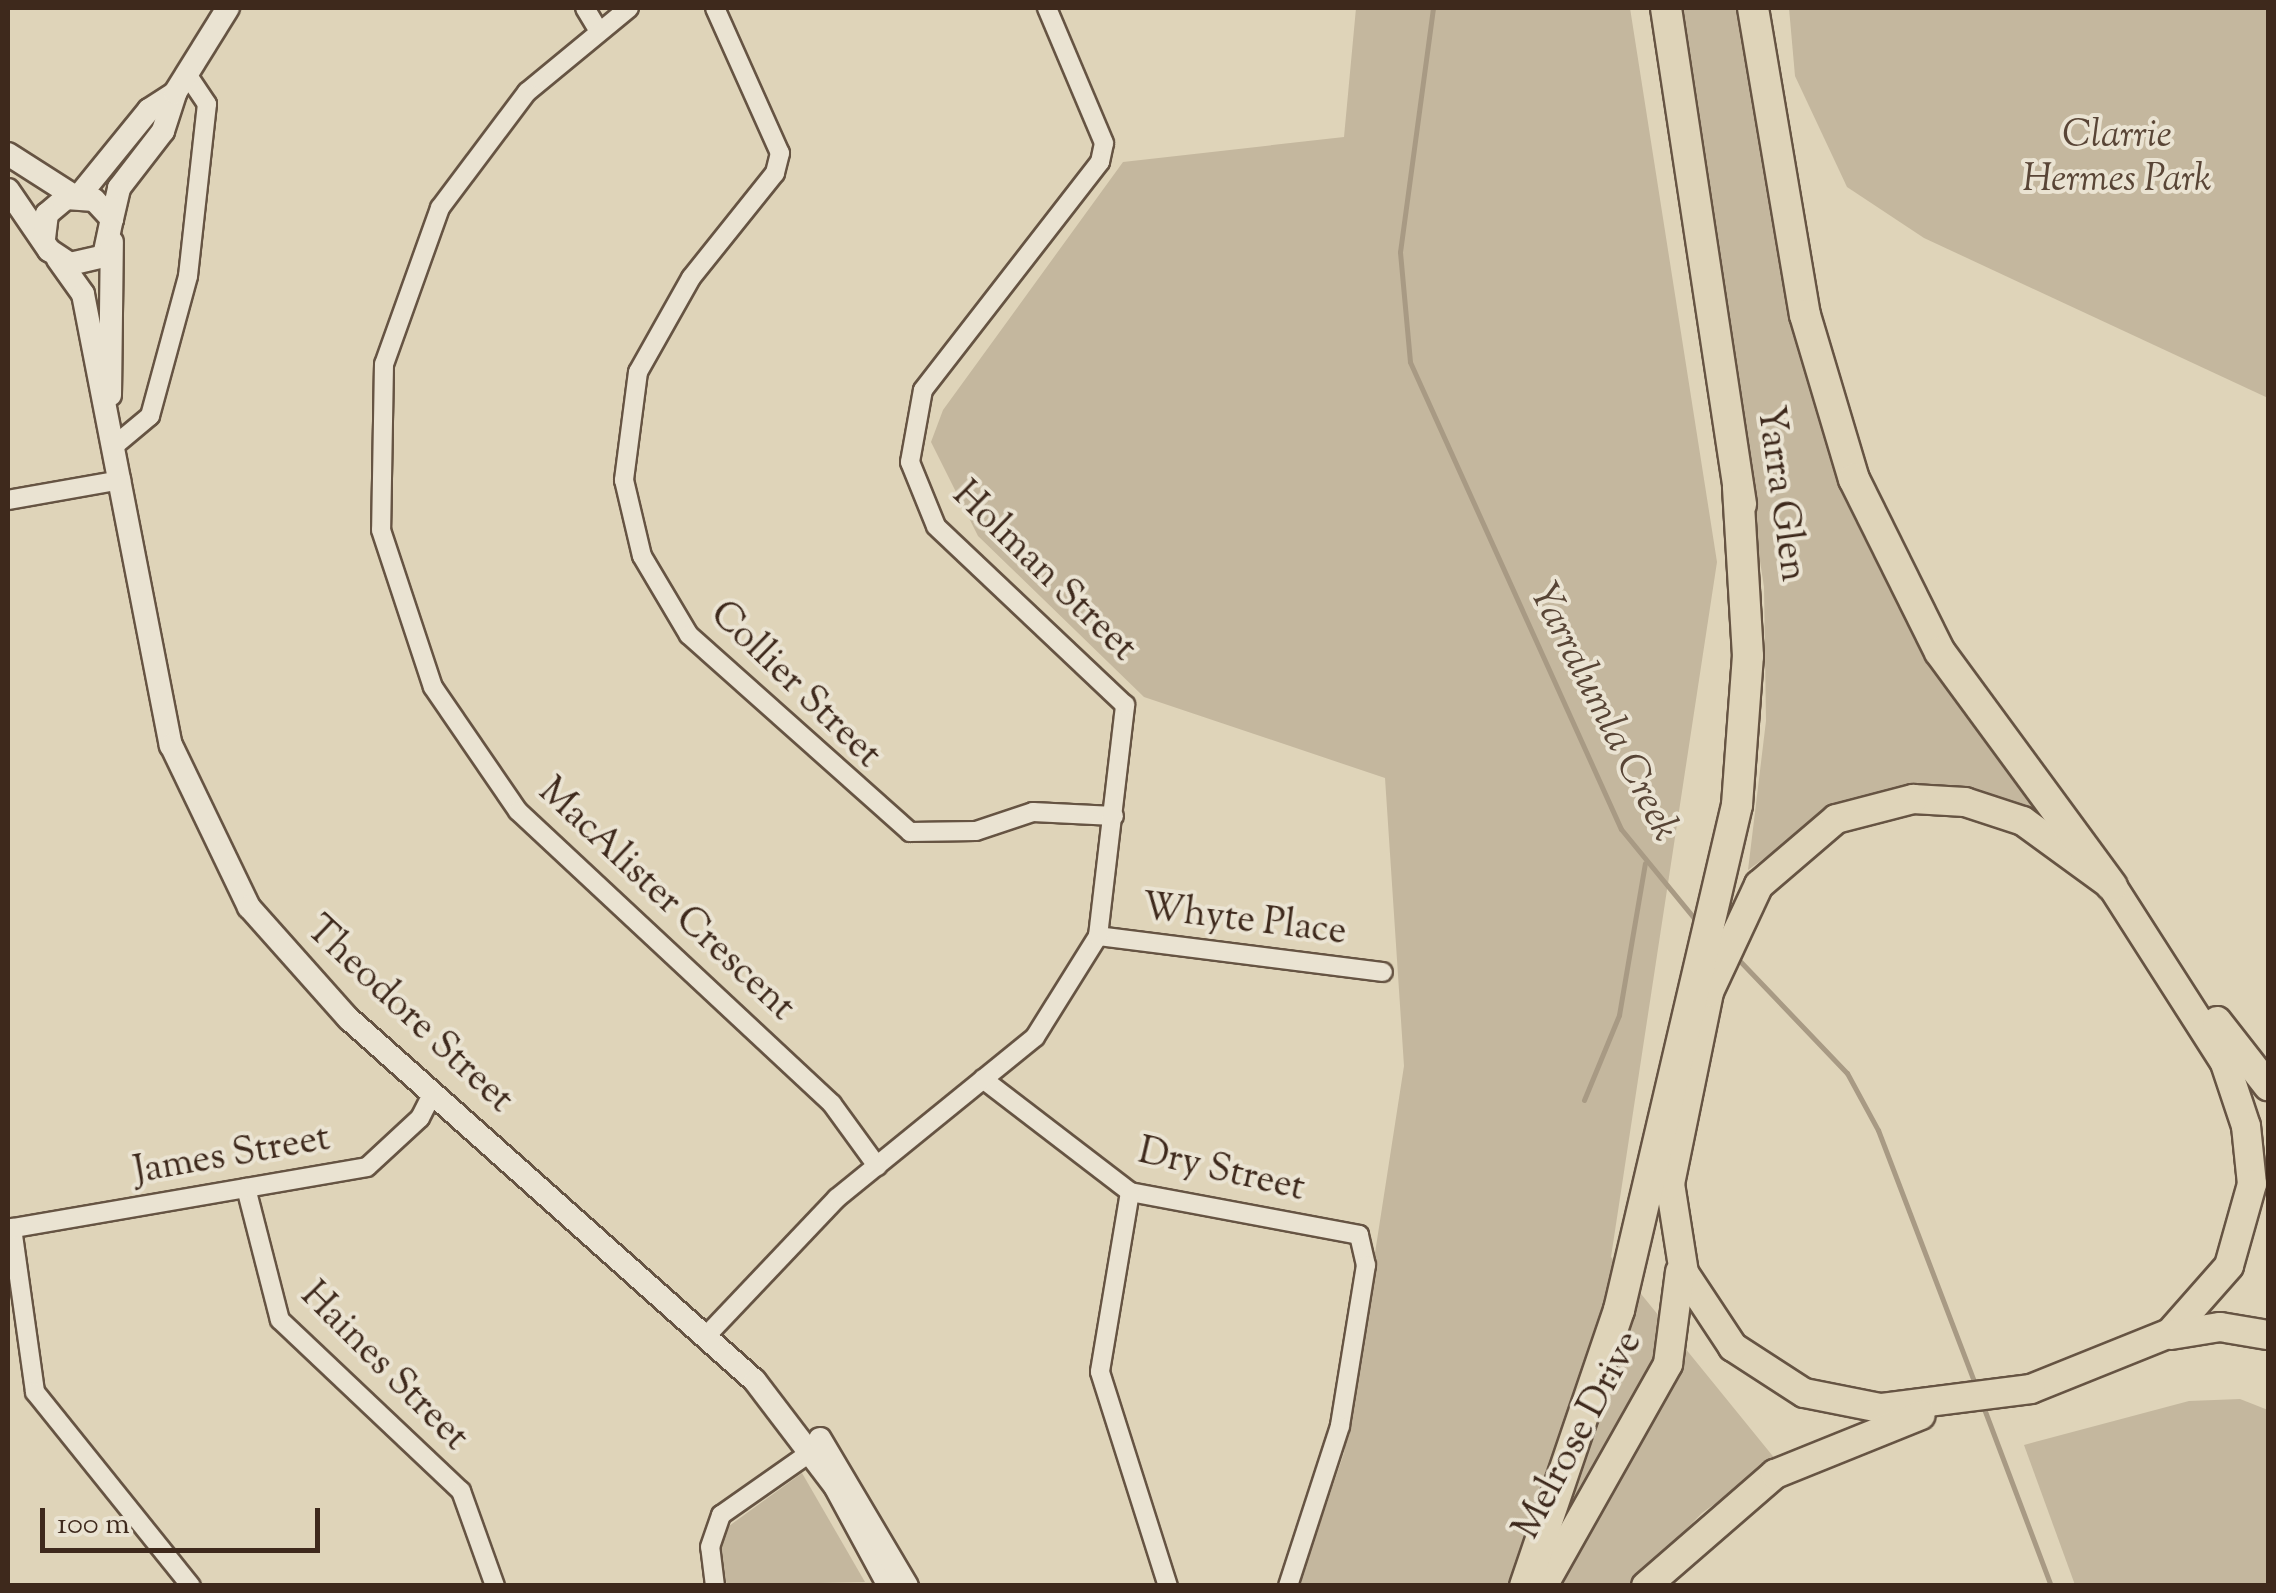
<!DOCTYPE html>
<html>
<head>
<meta charset="utf-8">
<style>
	body { margin:0 }
	#map { position:relative; width:2276px; height:1593px; overflow:hidden; background:#dfd4b9; font-family:"Sorts Mill Goudy",serif }
	div>[style] { position:absolute }
	.green>* { inset:0; background:#c4b79e }
	.stream>* { height:5px; margin:-2.5px; padding:0 2.5px; transform-origin:2.5px; border-radius:2.5px; background:#a89a84 }
	.roads { filter:drop-shadow(2px 0 #665443) drop-shadow(-2px 0 #665443) drop-shadow(0 2px #665443) drop-shadow(0 -2px #665443) }
	.minor>* { height:18px; margin:-9px; padding:0 9px; transform-origin:9px; border-radius:9px; background:#eae3d2 }
	.secondary>* { height:22px; margin:-11px; padding:0 11px; transform-origin:11px; border-radius:11px; background:#eae3d2 }
	.primary>* { height:28px; margin:-14px; padding:0 14px; transform-origin:14px; border-radius:14px; background:#dfd4b9 }
	.motorway>* { height:30px; margin:-15px; padding:0 15px; transform-origin:15px; border-radius:15px; background:#dfd4b9 }
	span { translate:-50% -50%; white-space:nowrap; text-align:center; line-height:1.15; -webkit-text-stroke:8px #eae3d2; paint-order:stroke }
	.park-label { font-size:38px; color:#594536; font-style:italic }
	.street-label { font-size:38px; color:#3e291c }
	.water-label { font-size:40px; color:#584536; font-style:italic }
	.frame { position:absolute; inset:0; border:10px solid #3e291c; pointer-events:none }
	.scale { position:absolute; left:40px; top:1508px; width:280px; height:45px; box-sizing:border-box; border:5px solid #3e291c; border-top:0; padding-left:12px; font-size:30px; line-height:35px; white-space:nowrap; color:#3e291c; -webkit-text-stroke:8px #eae3d2; paint-order:stroke }
</style>
</head>
<body>
<div id="map">
	<div class="green">
		<div style="clip-path:polygon(1356px 8px,1630px 8px,1717px 562px,1611px 1257px,1776px 1460px,1702px 1513px,1632px 1585px,1299px 1585px,1344px 1453px,1404px 1066px,1385px 778px,1144px 697px,978px 536px,931px 442px,943px 410px,1123px 162px,1344px 137px)"></div>
		<div style="clip-path:polygon(1675px 8px,1742px 8px,1859px 521px,1925px 650px,2053px 830px,1980px 801px,1812px 824px,1748px 870px,1766px 721px,1764px 587px)"></div>
		<div style="clip-path:polygon(1789px 8px,2268px 8px,2268px 398px,1924px 238px,1847px 187px,1795px 76px)"></div>
		<div style="clip-path:polygon(2240px 1399px,2268px 1410px,2268px 1585px,2075px 1585px,2024px 1445px,2189px 1401px)"></div>
		<div style="clip-path:polygon(802px 1473px,865px 1582px,727px 1585px,718px 1550px,729px 1526px)"></div>
	</div>
	<div class="stream">
		<div style="left:1433px;top:8px;width:246px;rotate:97.7deg"></div>
		<div style="left:1400px;top:252px;width:110px;rotate:84.8deg"></div>
		<div style="left:1410px;top:362px;width:512px;rotate:65.69deg"></div>
		<div style="left:1621px;top:829px;width:123px;rotate:50.6deg"></div>
		<div style="left:1737px;top:958px;width:159px;rotate:46.3deg"></div>
		<div style="left:1847px;top:1073px;width:65px;rotate:61.5deg"></div>
		<div style="left:1878px;top:1130px;width:274px;rotate:69.1deg"></div>
		<div style="left:1584px;top:1100px;width:92px;rotate:-67.6deg"></div>
		<div style="left:1619px;top:1015px;width:154px;rotate:-80.3deg"></div>
		<div style="left:1983px;top:1406px;width:192px;rotate:69.3deg"></div>
	</div>
	<div class="roads">
		<div class="minor">
			<div style="left:585px;top:8px;width:26px;rotate:59deg"></div>
			<div style="left:629px;top:8px;width:132px;rotate:140.5deg"></div>
			<div style="left:527px;top:92px;width:145px;rotate:126.9deg"></div>
			<div style="left:440px;top:208px;width:166px;rotate:109.7deg"></div>
			<div style="left:384px;top:364px;width:166px;rotate:91deg"></div>
			<div style="left:381px;top:530px;width:165px;rotate:71.7deg"></div>
			<div style="left:433px;top:687px;width:150px;rotate:55.6deg"></div>
			<div style="left:518px;top:811px;width:429px;rotate:43deg"></div>
			<div style="left:832px;top:1104px;width:77px;rotate:54deg"></div>
			<div style="left:715px;top:8px;width:159px;rotate:65.9deg"></div>
			<div style="left:780px;top:153px;width:21px;rotate:104deg"></div>
			<div style="left:775px;top:173px;width:134px;rotate:128.7deg"></div>
			<div style="left:691px;top:278px;width:108px;rotate:119.4deg"></div>
			<div style="left:638px;top:372px;width:109px;rotate:97.4deg"></div>
			<div style="left:624px;top:480px;width:78px;rotate:76.7deg"></div>
			<div style="left:642px;top:556px;width:92px;rotate:59.3deg"></div>
			<div style="left:689px;top:635px;width:296px;rotate:41.7deg"></div>
			<div style="left:910px;top:832px;width:66px;rotate:-0.9deg"></div>
			<div style="left:976px;top:831px;width:60px;rotate:-18.4deg"></div>
			<div style="left:1033px;top:812px;width:81px;rotate:2.8deg"></div>
			<div style="left:114px;top:446px;width:47px;rotate:-39.8deg"></div>
			<div style="left:150px;top:416px;width:145px;rotate:-74.8deg"></div>
			<div style="left:188px;top:276px;width:173px;rotate:-83.7deg"></div>
			<div style="left:207px;top:104px;width:36px;rotate:-124deg"></div>
			<div style="left:8px;top:500px;width:115px;rotate:-10deg"></div>
			<div style="left:1098px;top:936px;width:287px;rotate:7.2deg"></div>
			<div style="left:983px;top:1079px;width:185px;rotate:37.5deg"></div>
			<div style="left:1130px;top:1192px;width:233px;rotate:10.6deg"></div>
			<div style="left:1359px;top:1235px;width:31px;rotate:77deg"></div>
			<div style="left:1366px;top:1265px;width:163px;rotate:99.2deg"></div>
			<div style="left:1340px;top:1426px;width:168px;rotate:108deg"></div>
			<div style="left:246px;top:1188px;width:136px;rotate:75.6deg"></div>
			<div style="left:280px;top:1320px;width:249px;rotate:43.4deg"></div>
			<div style="left:461px;top:1491px;width:101px;rotate:70.3deg"></div>
			<div style="left:1130px;top:1192px;width:182px;rotate:99.5deg"></div>
			<div style="left:1100px;top:1372px;width:225px;rotate:72.4deg"></div>
			<div style="left:12px;top:1228px;width:166px;rotate:82deg"></div>
			<div style="left:35px;top:1392px;width:249px;rotate:51.2deg"></div>
			<div style="left:8px;top:1229px;width:364px;rotate:-9.8deg"></div>
			<div style="left:367px;top:1167px;width:72px;rotate:-42.8deg"></div>
			<div style="left:420px;top:1118px;width:29px;rotate:-63deg"></div>
			<div style="left:709px;top:1333px;width:186px;rotate:-46.5deg"></div>
			<div style="left:837px;top:1198px;width:255px;rotate:-39.1deg"></div>
			<div style="left:1035px;top:1037px;width:119px;rotate:-58deg"></div>
			<div style="left:1098px;top:936px;width:233px;rotate:-83.3deg"></div>
			<div style="left:1125px;top:705px;width:260px;rotate:-136.6deg"></div>
			<div style="left:936px;top:526px;width:69px;rotate:-112.1deg"></div>
			<div style="left:910px;top:462px;width:73px;rotate:-79.8deg"></div>
			<div style="left:923px;top:390px;width:289px;rotate:-52.2deg"></div>
			<div style="left:1100px;top:162px;width:19px;rotate:-78deg"></div>
			<div style="left:1104px;top:143px;width:147px;rotate:-112.9deg"></div>
			<div style="left:715px;top:1586px;width:39px;rotate:-97deg"></div>
			<div style="left:710px;top:1547px;width:34px;rotate:-71deg"></div>
			<div style="left:721px;top:1515px;width:110px;rotate:-35deg"></div>
		</div>
		<div class="secondary">
			<div style="left:8px;top:154px;width:78px;rotate:32.5deg"></div>
			<div style="left:8px;top:190px;width:73px;rotate:55.7deg"></div>
			<div style="left:49px;top:250px;width:25px;rotate:34deg"></div>
			<div style="left:70px;top:264px;width:35px;rotate:-13deg"></div>
			<div style="left:104px;top:256px;width:38px;rotate:-78deg"></div>
			<div style="left:112px;top:219px;width:26px;rotate:-133deg"></div>
			<div style="left:94px;top:200px;width:28px;rotate:-176deg"></div>
			<div style="left:66px;top:198px;width:25px;rotate:140deg"></div>
			<div style="left:47px;top:214px;width:26px;rotate:97deg"></div>
			<div style="left:79px;top:196px;width:111px;rotate:-50.9deg"></div>
			<div style="left:149px;top:110px;width:31px;rotate:-33deg"></div>
			<div style="left:112px;top:219px;width:32px;rotate:-77deg"></div>
			<div style="left:119px;top:188px;width:72px;rotate:-52.3deg"></div>
			<div style="left:163px;top:131px;width:40px;rotate:-72deg"></div>
			<div style="left:175px;top:93px;width:100px;rotate:-58.1deg"></div>
			<div style="left:58px;top:259px;width:43px;rotate:54.5deg"></div>
			<div style="left:83px;top:294px;width:460px;rotate:79deg"></div>
			<div style="left:171px;top:745px;width:180px;rotate:64.3deg"></div>
			<div style="left:249px;top:907px;width:149px;rotate:48.3deg"></div>
			<div style="left:348px;top:1018px;width:545px;rotate:41.73deg"></div>
			<div style="left:755px;top:1381px;width:132px;rotate:52.7deg"></div>
			<div style="left:835px;top:1486px;width:114px;rotate:61.6deg"></div>
			<div style="left:110px;top:395px;width:153px;rotate:-89.3deg"></div>
			<div style="left:820px;top:1439px;width:171px;rotate:59.4deg"></div>
		</div>
		<div class="primary">
			<div style="left:1913px;top:799px;width:52px;rotate:3.3deg"></div>
			<div style="left:1965px;top:802px;width:61px;rotate:18.1deg"></div>
			<div style="left:2023px;top:821px;width:110px;rotate:36.1deg"></div>
			<div style="left:2112px;top:886px;width:210px;rotate:57.4deg"></div>
			<div style="left:2225px;top:1063px;width:66px;rotate:71.6deg"></div>
			<div style="left:2246px;top:1126px;width:58px;rotate:84.1deg"></div>
			<div style="left:2252px;top:1184px;width:85px;rotate:105.7deg"></div>
			<div style="left:2229px;top:1266px;width:89px;rotate:131.4deg"></div>
			<div style="left:2170px;top:1333px;width:150px;rotate:158.1deg"></div>
			<div style="left:2031px;top:1389px;width:152px;rotate:172.8deg"></div>
			<div style="left:1880px;top:1408px;width:77px;rotate:-168.8deg"></div>
			<div style="left:1804px;top:1393px;width:85px;rotate:-147.1deg"></div>
			<div style="left:1733px;top:1347px;width:89px;rotate:-123.5deg"></div>
			<div style="left:1684px;top:1273px;width:90px;rotate:-98.9deg"></div>
			<div style="left:1670px;top:1184px;width:196px;rotate:-78.5deg"></div>
			<div style="left:1709px;top:992px;width:118px;rotate:-65deg"></div>
			<div style="left:1759px;top:885px;width:101px;rotate:-40.6deg"></div>
			<div style="left:1836px;top:819px;width:80px;rotate:-14.6deg"></div>
			<div style="left:2217px;top:1021px;width:83px;rotate:51.9deg"></div>
			<div style="left:2171px;top:1335px;width:50px;rotate:-9.3deg"></div>
			<div style="left:2220px;top:1327px;width:49px;rotate:9.5deg"></div>
			<div style="left:1543px;top:1586px;width:255px;rotate:-60.6deg"></div>
			<div style="left:1668px;top:1364px;width:93px;rotate:-82.6deg"></div>
			<div style="left:1646px;top:1586px;width:171px;rotate:-41deg"></div>
			<div style="left:1775px;top:1474px;width:157px;rotate:-22deg"></div>
		</div>
		<div class="motorway">
			<div style="left:1666px;top:8px;width:502px;rotate:81.4deg"></div>
			<div style="left:1753px;top:8px;width:311px;rotate:80.4deg"></div>
			<div style="left:1805px;top:315px;width:171px;rotate:73.4deg"></div>
			<div style="left:1854px;top:479px;width:193px;rotate:63.6deg"></div>
			<div style="left:1940px;top:652px;width:290px;rotate:53.7deg"></div>
			<div style="left:1525px;top:1586px;width:292px;rotate:-71.2deg"></div>
			<div style="left:1619px;top:1310px;width:519px;rotate:-76.85deg"></div>
			<div style="left:1737px;top:805px;width:149px;rotate:-85.8deg"></div>
			<div style="left:1748px;top:656px;width:170px;rotate:-93.4deg"></div>
		</div>
	</div>
	<div class="park-label">
		<span style="left:2117px;top:160px">Clarrie<br>Hermes Park</span>
	</div>
	<div class="street-label">
		<span style="left:1779px;top:494px;rotate:82deg">Yarra Glen</span>
		<span style="left:1043px;top:573px;rotate:44deg">Holman Street</span>
		<span style="left:794px;top:686px;rotate:44deg">Collier Street</span>
		<span style="left:665px;top:901px;rotate:43deg">MacAlister Crescent</span>
		<span style="left:1244px;top:922px;rotate:7deg">Whyte Place</span>
		<span style="left:408px;top:1016px;rotate:43deg">Theodore Street</span>
		<span style="left:232px;top:1157px;rotate:-10deg">James Street</span>
		<span style="left:1221px;top:1172px;rotate:13deg">Dry Street</span>
		<span style="left:383px;top:1368px;rotate:45deg">Haines Street</span>
		<span style="left:1580px;top:1436px;rotate:-62deg">Melrose Drive</span>
	</div>
	<div class="water-label">
		<span style="left:1602px;top:713px;rotate:63deg">Yarralumla Creek</span>
	</div>
	<div class="frame"></div>
	<div class="scale">100 m</div>
</div>
</body>
</html>
